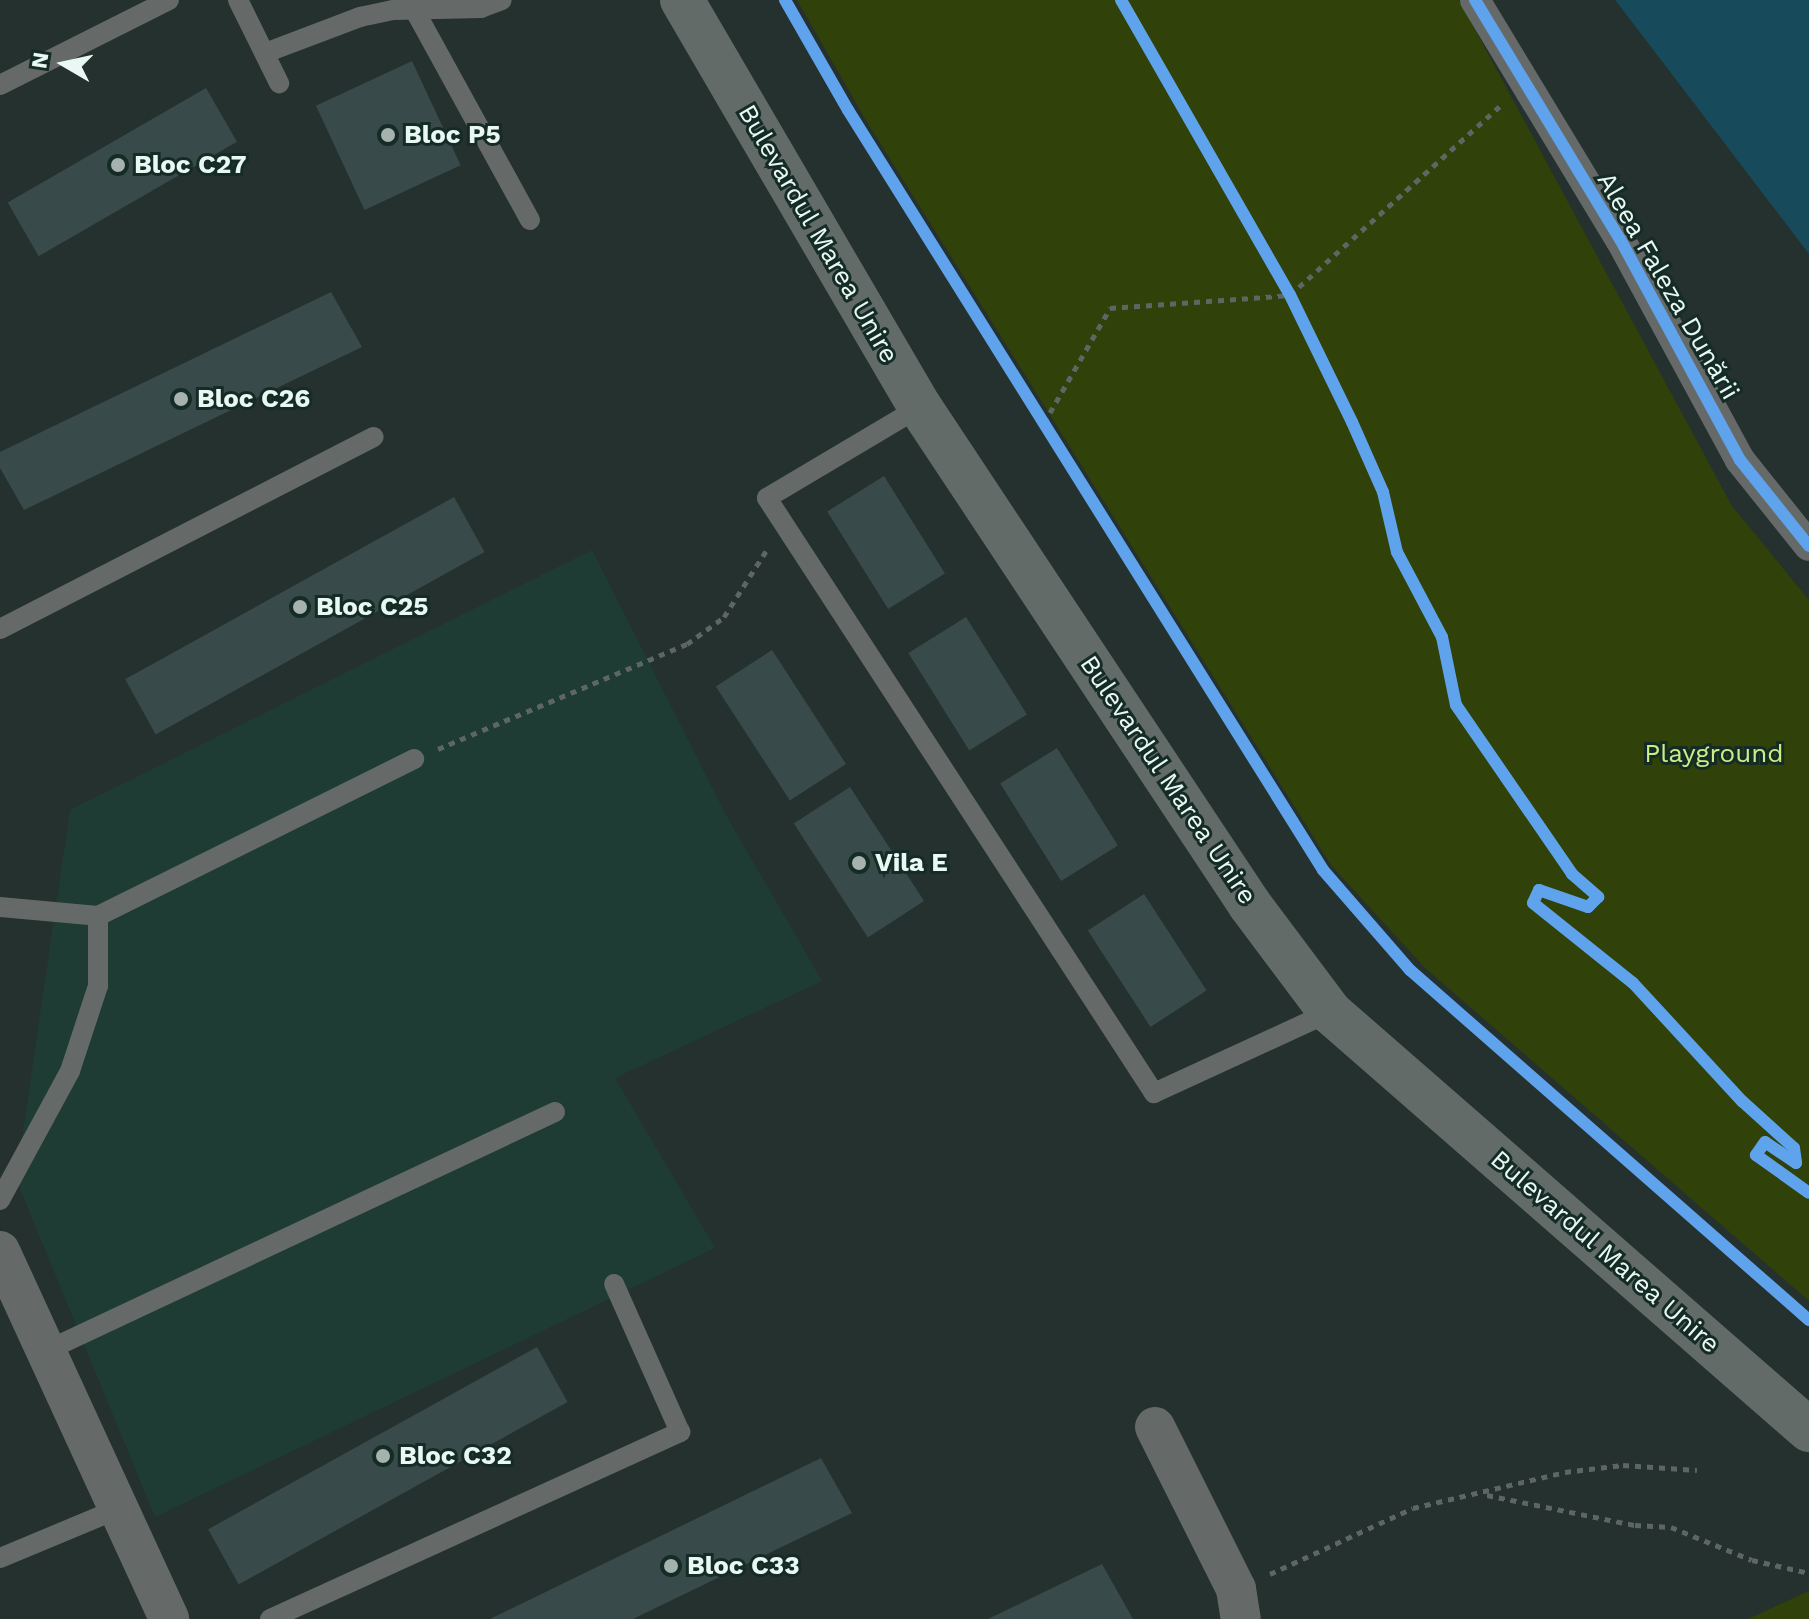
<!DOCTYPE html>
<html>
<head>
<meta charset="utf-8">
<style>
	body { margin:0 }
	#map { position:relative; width:1809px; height:1619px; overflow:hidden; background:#25312e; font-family:"Work Sans",sans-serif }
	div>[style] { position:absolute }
	.built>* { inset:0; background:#1e3c34 }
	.green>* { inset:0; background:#304109 }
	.water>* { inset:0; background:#174a5b }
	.building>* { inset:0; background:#384a49; transform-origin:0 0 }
	.path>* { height:5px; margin-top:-2.5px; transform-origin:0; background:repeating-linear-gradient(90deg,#5e6663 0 6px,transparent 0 12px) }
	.service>* { height:20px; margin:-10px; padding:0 10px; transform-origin:10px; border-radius:10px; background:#656a68 }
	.pedestrian>* { height:30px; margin:-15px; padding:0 15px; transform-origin:15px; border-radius:15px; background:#656a68 }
	.minor>* { height:40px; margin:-20px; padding:0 20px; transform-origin:20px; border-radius:20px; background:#656a68 }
	.primary>* { height:44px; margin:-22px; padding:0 22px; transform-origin:22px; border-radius:22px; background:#636b68 }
	.cycleway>* { height:12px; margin:-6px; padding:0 6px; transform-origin:6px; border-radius:6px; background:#60a3ed }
	.dots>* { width:22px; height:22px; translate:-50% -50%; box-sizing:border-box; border:4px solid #152c26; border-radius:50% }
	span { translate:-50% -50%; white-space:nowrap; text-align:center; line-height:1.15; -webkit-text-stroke:6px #152c26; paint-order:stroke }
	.poi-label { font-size:26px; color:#eaf8f3; font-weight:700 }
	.left { translate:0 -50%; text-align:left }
	.street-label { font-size:26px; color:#eaf8f3 }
	.park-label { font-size:26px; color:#c9ee86 }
	.north { position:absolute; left:24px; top:24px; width:80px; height:80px; -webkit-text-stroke:6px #152c26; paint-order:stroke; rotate:279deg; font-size:22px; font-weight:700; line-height:32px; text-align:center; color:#eaf8f3 }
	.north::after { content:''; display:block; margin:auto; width:28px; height:36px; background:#eaf8f3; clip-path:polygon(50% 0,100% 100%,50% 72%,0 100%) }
</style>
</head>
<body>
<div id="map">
	<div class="built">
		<div style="clip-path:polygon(592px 550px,726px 815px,822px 981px,615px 1078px,715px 1248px,155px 1517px,16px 1179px,70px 810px)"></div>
	</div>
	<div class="green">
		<div style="clip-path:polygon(797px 0,1459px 0,1732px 506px,1809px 600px,1809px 1301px,1424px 967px,1331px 865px,867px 122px)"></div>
		<div style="clip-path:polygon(1809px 1591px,1809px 1619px,1748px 1619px)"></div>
	</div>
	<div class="water">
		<div style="clip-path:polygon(1615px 0,1809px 0,1809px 254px,1616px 1px)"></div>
	</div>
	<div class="building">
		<div style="left:412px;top:61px;width:115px;height:106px;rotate:65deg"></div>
		<div style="left:206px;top:88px;width:62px;height:229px;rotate:60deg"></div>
		<div style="clip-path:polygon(331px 292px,362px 347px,24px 510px,0 468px,0 452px)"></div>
		<div style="left:884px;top:476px;width:115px;height:67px;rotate:58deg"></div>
		<div style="left:454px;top:497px;width:63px;height:376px;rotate:61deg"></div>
		<div style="left:966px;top:617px;width:115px;height:68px;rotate:58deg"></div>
		<div style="left:772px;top:650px;width:136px;height:67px;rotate:57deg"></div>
		<div style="left:1057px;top:748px;width:115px;height:67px;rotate:58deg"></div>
		<div style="left:850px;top:787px;width:136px;height:67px;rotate:57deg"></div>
		<div style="left:1144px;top:894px;width:115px;height:67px;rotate:57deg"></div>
		<div style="left:537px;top:1347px;width:63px;height:376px;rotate:61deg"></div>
		<div style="clip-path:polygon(821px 1458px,852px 1513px,633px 1619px,490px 1619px)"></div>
		<div style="clip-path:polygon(1102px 1564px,1133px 1619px,988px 1619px)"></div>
	</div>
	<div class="path">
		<div style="left:1044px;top:423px;width:133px;rotate:-60.1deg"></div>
		<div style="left:1110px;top:308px;width:180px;rotate:-4.1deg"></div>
		<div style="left:1290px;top:295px;width:285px;rotate:-42deg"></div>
		<div style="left:438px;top:749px;width:270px;rotate:-22.9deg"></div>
		<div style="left:687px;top:644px;width:46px;rotate:-36.1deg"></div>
		<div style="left:724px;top:617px;width:82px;rotate:-57.5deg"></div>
		<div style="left:1487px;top:1495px;width:151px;rotate:11.5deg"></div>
		<div style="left:1635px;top:1525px;width:36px;rotate:3deg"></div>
		<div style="left:1671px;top:1527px;width:87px;rotate:22.2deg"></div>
		<div style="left:1752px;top:1560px;width:58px;rotate:12.8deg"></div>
		<div style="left:1270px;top:1574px;width:157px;rotate:-24.8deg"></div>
		<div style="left:1413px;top:1508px;width:156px;rotate:-13.3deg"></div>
		<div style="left:1565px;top:1472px;width:58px;rotate:-6.9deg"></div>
		<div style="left:1623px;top:1465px;width:74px;rotate:3.9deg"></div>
	</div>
	<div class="service">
		<div style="left:238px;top:0;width:93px;rotate:63.7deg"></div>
		<div style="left:409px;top:0;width:251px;rotate:61.2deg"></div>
		<div style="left:265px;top:53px;width:102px;rotate:-20.8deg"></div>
		<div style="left:360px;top:17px;width:35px;rotate:-12deg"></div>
		<div style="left:394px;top:10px;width:87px;rotate:-1.3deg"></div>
		<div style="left:481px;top:8px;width:22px;rotate:-21deg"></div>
		<div style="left:0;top:85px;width:189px;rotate:-26.7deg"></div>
		<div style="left:920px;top:407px;width:178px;rotate:149.3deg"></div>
		<div style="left:767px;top:498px;width:710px;rotate:56.96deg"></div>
		<div style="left:1154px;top:1093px;width:194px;rotate:-24.7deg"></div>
		<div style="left:0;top:629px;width:420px;rotate:-27.2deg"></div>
		<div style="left:0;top:907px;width:98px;rotate:5.2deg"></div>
		<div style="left:98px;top:916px;width:353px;rotate:-26.4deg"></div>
		<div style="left:0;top:1200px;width:147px;rotate:-61.5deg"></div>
		<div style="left:70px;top:1071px;width:89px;rotate:-71.8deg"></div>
		<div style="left:98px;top:986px;width:70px;rotate:-90deg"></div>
		<div style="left:48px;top:1350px;width:560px;rotate:-25.15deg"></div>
		<div style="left:0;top:1558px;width:130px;rotate:-22.6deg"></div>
		<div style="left:270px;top:1619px;width:451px;rotate:-24.5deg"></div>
		<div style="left:680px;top:1432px;width:162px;rotate:-114deg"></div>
	</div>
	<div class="pedestrian">
		<div style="left:1475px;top:0;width:280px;rotate:58.8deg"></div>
		<div style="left:1620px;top:239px;width:251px;rotate:61.5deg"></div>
		<div style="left:1740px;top:460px;width:110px;rotate:51.3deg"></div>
	</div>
	<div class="minor">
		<div style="left:0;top:1251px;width:405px;rotate:65.3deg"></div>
		<div style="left:1155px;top:1427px;width:181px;rotate:63.4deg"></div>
		<div style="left:1236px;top:1589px;width:30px;rotate:81deg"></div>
	</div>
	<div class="primary">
		<div style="left:682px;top:0;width:471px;rotate:59.7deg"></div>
		<div style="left:920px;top:407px;width:597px;rotate:56.47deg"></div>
		<div style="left:1250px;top:905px;width:134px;rotate:53.2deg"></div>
		<div style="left:1330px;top:1012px;width:636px;rotate:41.11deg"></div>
	</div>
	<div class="cycleway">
		<div style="left:785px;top:0;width:127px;rotate:60.2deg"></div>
		<div style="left:848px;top:110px;width:896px;rotate:57.99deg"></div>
		<div style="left:1323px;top:870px;width:133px;rotate:49deg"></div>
		<div style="left:1410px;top:970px;width:531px;rotate:41.26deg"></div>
		<div style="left:1121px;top:0;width:340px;rotate:60.2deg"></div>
		<div style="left:1290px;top:295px;width:141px;rotate:64deg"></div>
		<div style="left:1352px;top:422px;width:77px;rotate:66.1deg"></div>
		<div style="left:1383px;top:492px;width:62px;rotate:76.9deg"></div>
		<div style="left:1397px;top:552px;width:96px;rotate:62.1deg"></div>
		<div style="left:1442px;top:637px;width:69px;rotate:78.4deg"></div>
		<div style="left:1456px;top:705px;width:205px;rotate:55.5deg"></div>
		<div style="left:1572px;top:874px;width:35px;rotate:41deg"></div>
		<div style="left:1598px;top:897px;width:14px;rotate:135deg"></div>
		<div style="left:1588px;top:907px;width:52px;rotate:-160.9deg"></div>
		<div style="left:1539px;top:890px;width:14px;rotate:115deg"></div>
		<div style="left:1533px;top:903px;width:128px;rotate:38.7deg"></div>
		<div style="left:1633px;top:983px;width:161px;rotate:47.3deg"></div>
		<div style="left:1742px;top:1101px;width:70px;rotate:42.1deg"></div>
		<div style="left:1794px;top:1148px;width:15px;rotate:82deg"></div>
		<div style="left:1796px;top:1163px;width:37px;rotate:-146deg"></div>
		<div style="left:1765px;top:1142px;width:16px;rotate:125deg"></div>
		<div style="left:1756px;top:1155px;width:65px;rotate:35.6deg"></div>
		<div style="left:1475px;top:0;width:280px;rotate:58.8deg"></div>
		<div style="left:1620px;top:239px;width:251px;rotate:61.5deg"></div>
		<div style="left:1740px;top:460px;width:110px;rotate:51.3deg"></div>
	</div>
	<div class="dots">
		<div style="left:388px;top:135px;background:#a5b2ae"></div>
		<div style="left:118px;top:165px;background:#a5b2ae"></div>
		<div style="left:181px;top:399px;background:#a5b2ae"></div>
		<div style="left:300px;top:607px;background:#a5b2ae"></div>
		<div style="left:859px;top:863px;background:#a5b2ae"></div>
		<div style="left:383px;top:1456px;background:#a5b2ae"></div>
		<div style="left:671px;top:1566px;background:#a5b2ae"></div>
	</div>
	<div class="poi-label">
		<span class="left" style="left:404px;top:135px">Bloc P5</span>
		<span class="left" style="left:134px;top:165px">Bloc C27</span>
		<span class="left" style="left:197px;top:399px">Bloc C26</span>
		<span class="left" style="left:316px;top:607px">Bloc C25</span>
		<span class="left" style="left:875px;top:863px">Vila E</span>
		<span class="left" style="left:399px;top:1456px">Bloc C32</span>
		<span class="left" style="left:687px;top:1566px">Bloc C33</span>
	</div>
	<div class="street-label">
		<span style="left:818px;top:234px;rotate:60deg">Bulevardul Marea Unire</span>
		<span style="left:1668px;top:286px;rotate:60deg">Aleea Faleza Dunării</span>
		<span style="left:1168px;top:780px;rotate:56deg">Bulevardul Marea Unire</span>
		<span style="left:1605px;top:1252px;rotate:41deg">Bulevardul Marea Unire</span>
	</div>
	<div class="park-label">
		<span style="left:1714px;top:754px">Playground</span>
	</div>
	<div class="north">N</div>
</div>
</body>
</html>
